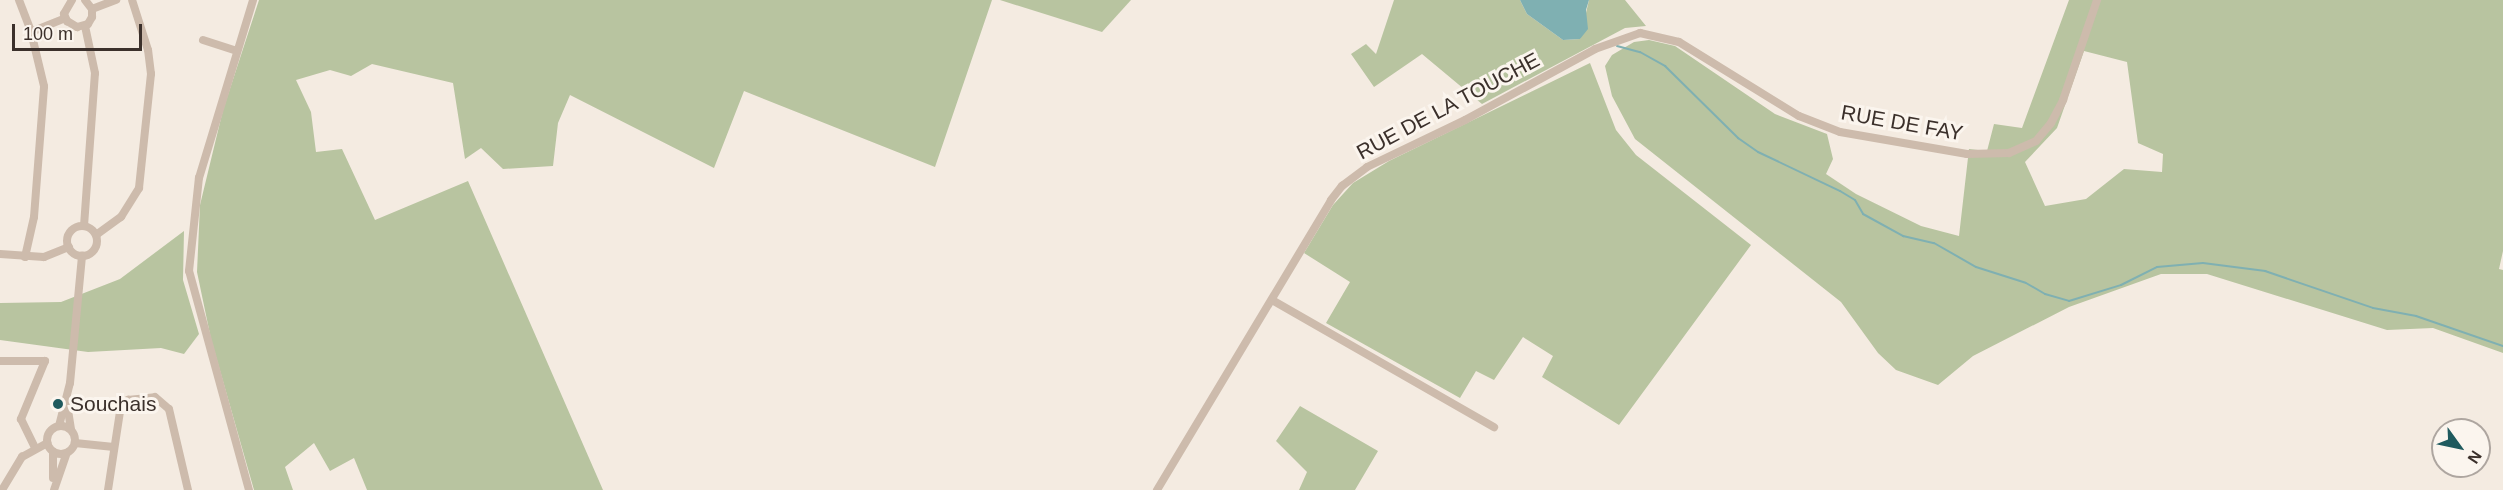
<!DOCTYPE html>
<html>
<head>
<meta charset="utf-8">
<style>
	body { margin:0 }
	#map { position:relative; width:2503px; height:490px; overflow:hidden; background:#f4ebe1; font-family:Arial,sans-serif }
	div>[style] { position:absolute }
	.green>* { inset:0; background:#b8c4a0 }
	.water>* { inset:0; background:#7fb0b2 }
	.stream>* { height:2px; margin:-1px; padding:0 1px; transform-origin:1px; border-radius:1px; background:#7fb0b2 }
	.street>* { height:8px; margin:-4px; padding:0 4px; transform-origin:4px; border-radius:4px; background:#cdbbac }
	.street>.ring { margin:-4px; padding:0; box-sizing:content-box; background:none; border:8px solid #cdbbac; border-radius:50% }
	.dots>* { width:16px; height:16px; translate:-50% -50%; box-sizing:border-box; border:3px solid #fbf5ee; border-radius:50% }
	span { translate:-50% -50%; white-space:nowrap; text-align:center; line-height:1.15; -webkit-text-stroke:6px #fbf5ee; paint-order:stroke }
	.street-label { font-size:21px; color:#3b302b }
	.poi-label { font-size:21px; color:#3b302b }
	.left { translate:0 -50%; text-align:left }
	.north { position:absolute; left:2431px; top:418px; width:60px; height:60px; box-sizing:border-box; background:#fbf5ee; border:2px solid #aea6a0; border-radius:50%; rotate:123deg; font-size:16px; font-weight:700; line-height:24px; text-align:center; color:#3b302b }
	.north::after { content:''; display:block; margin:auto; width:21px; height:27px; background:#1f5a5e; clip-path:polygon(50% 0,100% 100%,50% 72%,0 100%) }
	.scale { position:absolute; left:12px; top:24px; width:130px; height:27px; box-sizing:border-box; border:3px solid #3b302b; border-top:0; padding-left:8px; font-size:18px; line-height:21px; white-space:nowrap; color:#3b302b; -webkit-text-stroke:4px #fbf5ee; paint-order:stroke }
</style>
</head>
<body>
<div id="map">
	<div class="green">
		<div style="clip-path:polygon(259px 0,992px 0,935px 167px,744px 91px,714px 168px,570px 95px,558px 123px,553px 166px,503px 169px,481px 148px,465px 159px,453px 83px,372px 64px,351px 76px,330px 70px,296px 80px,311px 112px,316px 152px,342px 149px,375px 220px,468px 181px,603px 490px,367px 490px,354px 458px,330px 471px,314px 443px,285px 467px,293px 490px,254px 490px,211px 339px,197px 272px,200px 205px,223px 110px)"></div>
		<div style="clip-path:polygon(1000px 0,1131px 0,1102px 32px)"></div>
		<div style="clip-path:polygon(1394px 0,1520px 0,1527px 14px,1563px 40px,1580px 39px,1589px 0,1625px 0,1646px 26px,1625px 28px,1482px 104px,1422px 54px,1374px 87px,1351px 54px,1366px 44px,1376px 54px)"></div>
		<div style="clip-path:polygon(evenodd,2069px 0,2503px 0,2503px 251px,2499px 269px,2503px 270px,2503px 353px,2433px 328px,2387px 330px,2207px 274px,2161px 274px,2069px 307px,1973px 356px,1938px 385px,1896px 370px,1878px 353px,1841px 302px,1635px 139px,1612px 96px,1605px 66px,1612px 55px,1634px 42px,1649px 40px,1675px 46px,1775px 114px,1827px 134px,1833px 159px,1826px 174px,1856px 194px,1921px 226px,1959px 236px,1969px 149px,1987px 151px,1994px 124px,2022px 128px,2069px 0,2084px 51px,2127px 62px,2138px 143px,2163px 154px,2162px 172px,2124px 169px,2086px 199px,2045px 206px,2025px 162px,2057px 128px,2084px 51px)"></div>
		<div style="clip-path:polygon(1590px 63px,1616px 130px,1636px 155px,1751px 245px,1619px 425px,1542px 377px,1553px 356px,1523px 337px,1494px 380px,1476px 371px,1460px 398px,1326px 323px,1350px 282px,1304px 253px,1333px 205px,1353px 183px,1389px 161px)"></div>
		<div style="clip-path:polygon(184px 231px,183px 280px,199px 334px,184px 354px,161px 348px,88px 352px,0 340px,0 303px,61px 302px,120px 279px)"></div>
		<div style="clip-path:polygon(1300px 406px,1378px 451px,1355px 490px,1299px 490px,1307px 472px,1276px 441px)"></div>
	</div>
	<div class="water">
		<div style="clip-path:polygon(1520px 0,1589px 0,1586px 10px,1588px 29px,1580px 39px,1563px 40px,1527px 14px)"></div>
	</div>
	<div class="stream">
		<div style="left:1617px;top:46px;width:24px;rotate:15deg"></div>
		<div style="left:1640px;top:52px;width:29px;rotate:29deg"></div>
		<div style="left:1665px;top:66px;width:103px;rotate:44.6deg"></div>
		<div style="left:1738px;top:138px;width:24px;rotate:35deg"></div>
		<div style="left:1758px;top:152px;width:91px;rotate:25.4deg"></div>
		<div style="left:1840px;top:191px;width:17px;rotate:31deg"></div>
		<div style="left:1855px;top:200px;width:16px;rotate:60deg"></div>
		<div style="left:1863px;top:214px;width:46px;rotate:28.8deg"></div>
		<div style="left:1903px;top:236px;width:32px;rotate:13deg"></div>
		<div style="left:1934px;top:243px;width:48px;rotate:29.7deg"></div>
		<div style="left:1976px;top:267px;width:52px;rotate:17.7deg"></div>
		<div style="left:2026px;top:283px;width:22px;rotate:30deg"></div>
		<div style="left:2045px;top:294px;width:25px;rotate:16deg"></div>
		<div style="left:2069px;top:301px;width:54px;rotate:-17.1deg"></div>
		<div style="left:2121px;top:285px;width:40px;rotate:-26.6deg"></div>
		<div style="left:2157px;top:267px;width:46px;rotate:-5deg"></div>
		<div style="left:2203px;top:263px;width:63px;rotate:7.4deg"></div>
		<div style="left:2265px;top:271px;width:114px;rotate:18.9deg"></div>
		<div style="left:2373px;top:308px;width:44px;rotate:10.5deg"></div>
		<div style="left:2416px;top:316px;width:92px;rotate:19deg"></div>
	</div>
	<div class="street">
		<div style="left:19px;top:0;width:34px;rotate:69deg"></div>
		<div style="left:31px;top:32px;width:37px;rotate:-22deg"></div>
		<div style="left:72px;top:0;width:16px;rotate:120deg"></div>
		<div style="left:64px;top:14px;width:8px;rotate:67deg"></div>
		<div style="left:67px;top:21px;width:12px;rotate:31deg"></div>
		<div style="left:77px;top:27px;width:11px;rotate:-15deg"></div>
		<div style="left:88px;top:24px;width:8px;rotate:-60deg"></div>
		<div style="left:92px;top:17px;width:8px;rotate:-90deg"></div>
		<div style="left:92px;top:9px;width:11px;rotate:-128deg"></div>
		<div style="left:92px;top:9px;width:26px;rotate:-21deg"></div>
		<div style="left:203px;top:40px;width:35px;rotate:18deg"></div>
		<div style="left:84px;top:226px;width:153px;rotate:-85.9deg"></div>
		<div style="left:95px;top:73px;width:48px;rotate:-102deg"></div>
		<div class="ring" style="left:67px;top:226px;width:22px;height:22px"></div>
		<div style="left:96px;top:235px;width:31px;rotate:-36deg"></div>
		<div style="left:121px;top:217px;width:34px;rotate:-58deg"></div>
		<div style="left:139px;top:188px;width:115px;rotate:-84deg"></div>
		<div style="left:151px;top:74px;width:24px;rotate:-97deg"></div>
		<div style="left:148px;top:50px;width:52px;rotate:-107.7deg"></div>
		<div style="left:0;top:254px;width:44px;rotate:3.9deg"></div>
		<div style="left:44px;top:257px;width:27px;rotate:-22deg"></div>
		<div style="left:25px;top:257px;width:41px;rotate:-77.3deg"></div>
		<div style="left:34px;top:217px;width:131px;rotate:-85.6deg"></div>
		<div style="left:44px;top:86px;width:56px;rotate:-103.5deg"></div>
		<div style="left:1272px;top:300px;width:256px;rotate:29.8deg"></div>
		<div style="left:0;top:361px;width:45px"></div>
		<div style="left:45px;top:361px;width:63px;rotate:112.5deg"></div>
		<div style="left:21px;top:419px;width:32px;rotate:64deg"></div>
		<div style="left:67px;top:404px;width:26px;rotate:81deg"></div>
		<div class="ring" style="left:47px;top:426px;width:20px;height:20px"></div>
		<div style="left:59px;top:426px;width:44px;rotate:-75.7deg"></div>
		<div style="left:70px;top:383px;width:128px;rotate:-84.6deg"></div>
		<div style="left:75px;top:443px;width:39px;rotate:6deg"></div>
		<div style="left:53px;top:452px;width:26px;rotate:90deg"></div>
		<div style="left:2px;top:490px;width:39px;rotate:-59deg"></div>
		<div style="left:22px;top:457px;width:29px;rotate:-29deg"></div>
		<div style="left:54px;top:490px;width:39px;rotate:-71deg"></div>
		<div style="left:108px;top:490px;width:86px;rotate:-81.3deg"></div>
		<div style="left:121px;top:405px;width:9px;rotate:-36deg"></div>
		<div style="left:128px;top:400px;width:27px;rotate:-6deg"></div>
		<div style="left:155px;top:397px;width:18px;rotate:41deg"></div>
		<div style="left:169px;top:409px;width:83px;rotate:76.8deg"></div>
		<div style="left:249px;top:490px;width:227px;rotate:-105.3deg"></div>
		<div style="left:189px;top:271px;width:94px;rotate:-83.9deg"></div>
		<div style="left:199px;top:178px;width:186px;rotate:-73.1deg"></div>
		<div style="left:1157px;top:490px;width:338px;rotate:-59deg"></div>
		<div style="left:1331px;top:200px;width:18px;rotate:-52deg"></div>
		<div style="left:1342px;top:186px;width:31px;rotate:-37deg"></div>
		<div style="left:1367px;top:167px;width:109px;rotate:-25.6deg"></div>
		<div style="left:1465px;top:120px;width:148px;rotate:-28.6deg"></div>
		<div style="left:1595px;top:49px;width:48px;rotate:-19.6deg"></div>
		<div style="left:1640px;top:33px;width:40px;rotate:13deg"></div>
		<div style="left:1679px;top:42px;width:141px;rotate:31.7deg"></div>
		<div style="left:1799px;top:116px;width:44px;rotate:21.3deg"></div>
		<div style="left:1840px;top:132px;width:129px;rotate:9.8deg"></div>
		<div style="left:1967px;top:154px;width:42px;rotate:-1.4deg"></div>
		<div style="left:2009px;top:153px;width:30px;rotate:-24deg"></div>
		<div style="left:2036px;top:141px;width:23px;rotate:-50deg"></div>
		<div style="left:2051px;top:123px;width:26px;rotate:-62deg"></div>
		<div style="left:2063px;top:100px;width:106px;rotate:-71.2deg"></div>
	</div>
	<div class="dots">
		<div style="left:58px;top:404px;background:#1f5a5e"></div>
	</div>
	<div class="street-label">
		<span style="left:1448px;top:106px;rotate:-28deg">RUE DE LA TOUCHE</span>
		<span style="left:1902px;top:123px;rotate:10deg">RUE DE FAY</span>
	</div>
	<div class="poi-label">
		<span class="left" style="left:70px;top:404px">Souchais</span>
	</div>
	<div class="north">N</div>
	<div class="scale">100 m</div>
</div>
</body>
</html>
